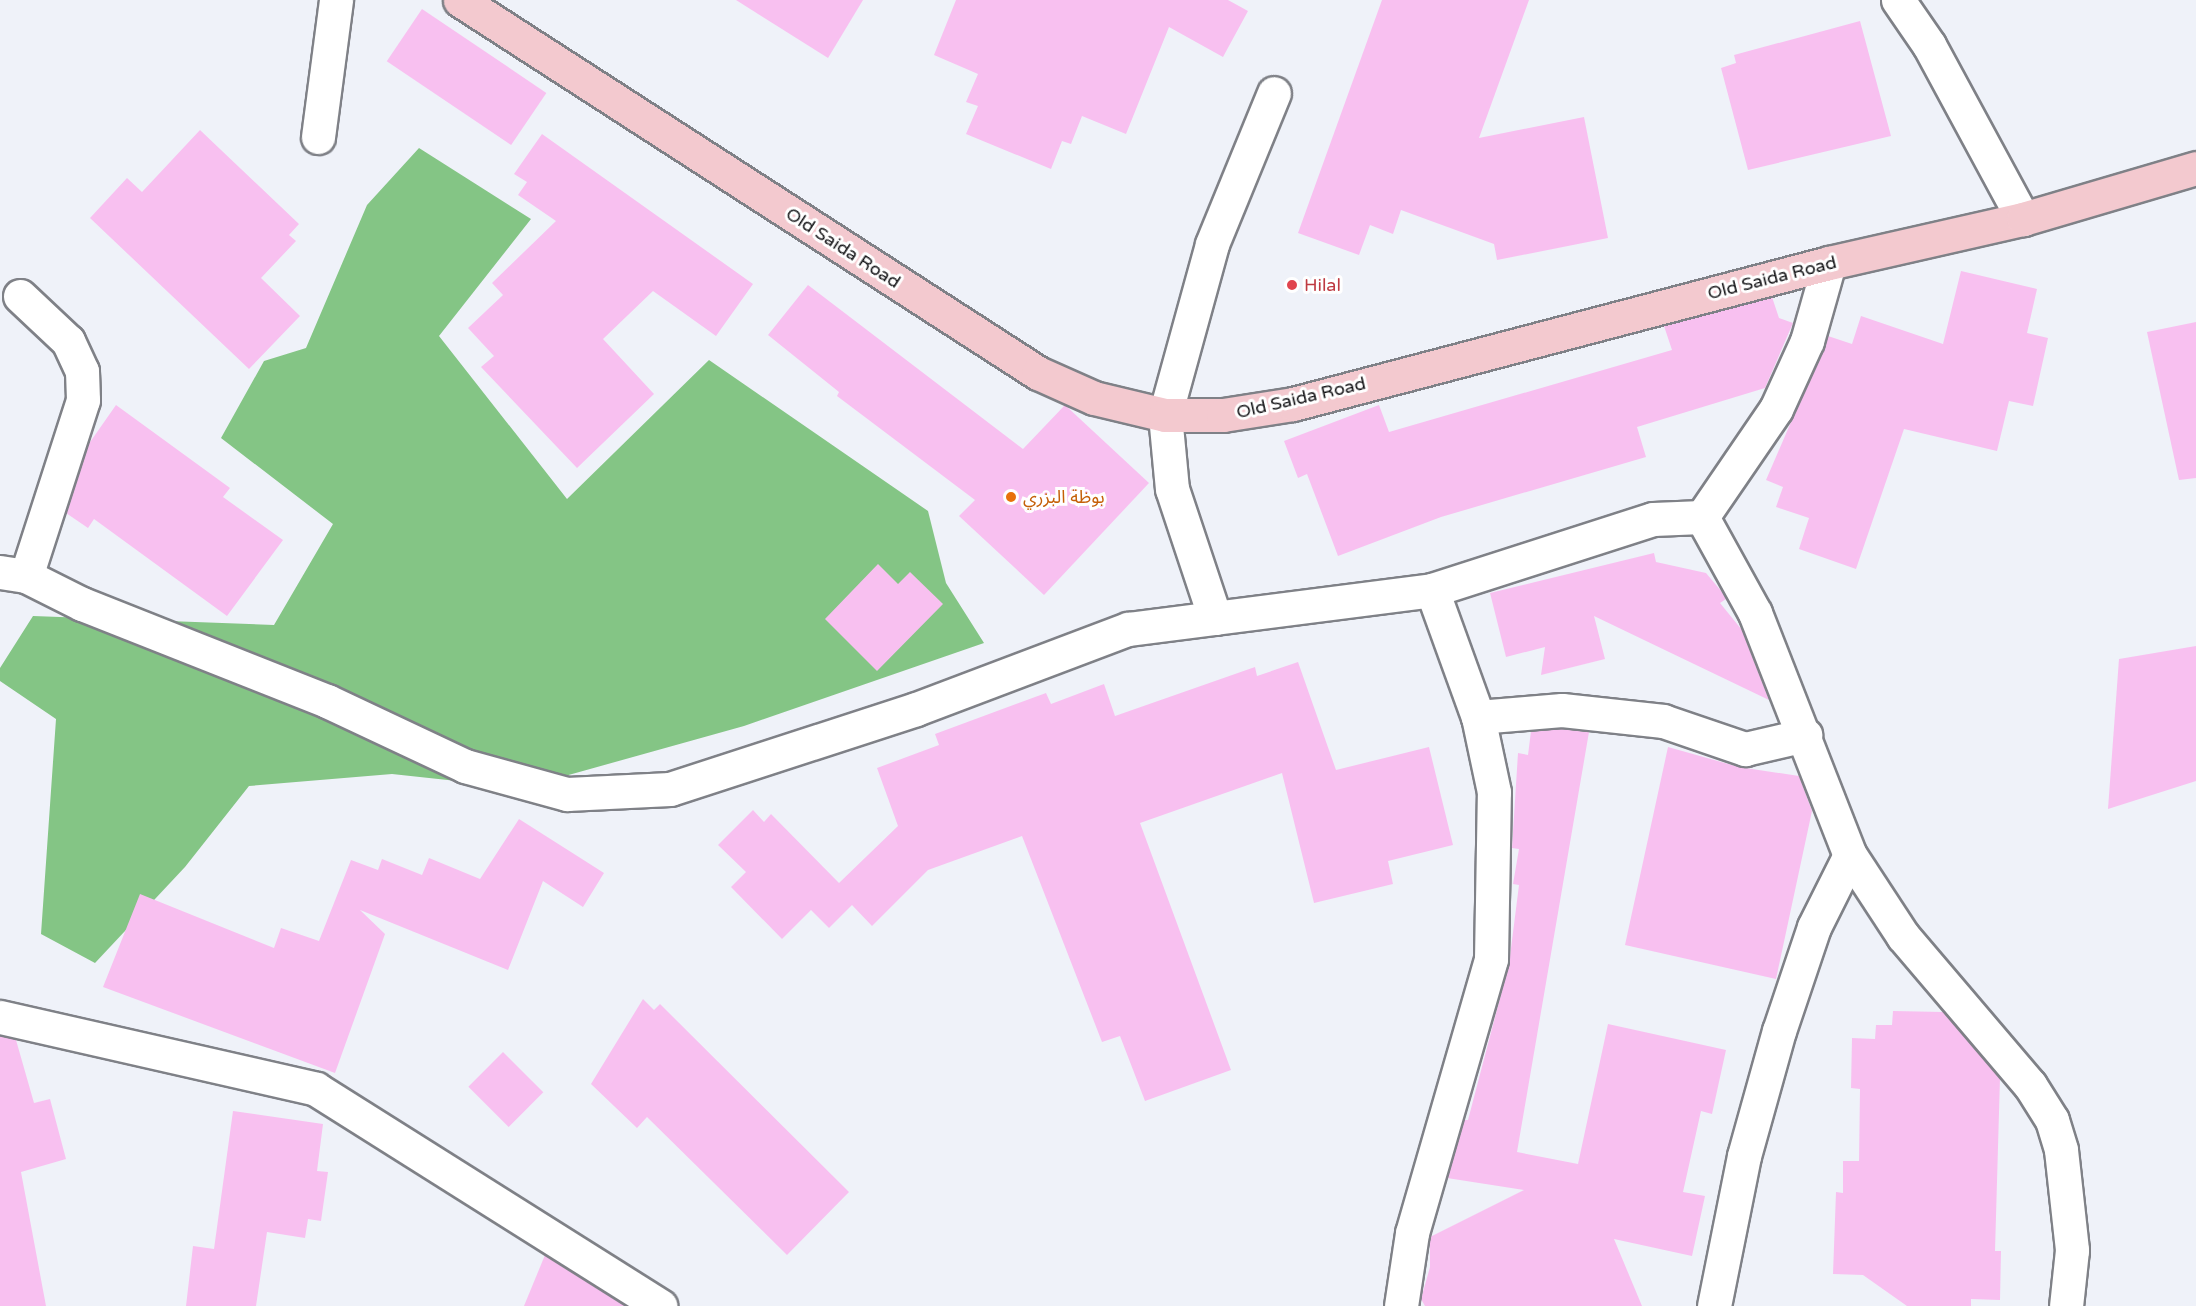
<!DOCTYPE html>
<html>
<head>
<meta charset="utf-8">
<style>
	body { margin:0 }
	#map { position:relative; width:2196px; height:1306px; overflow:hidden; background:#eff2f9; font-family:"Varela Round","Noto Sans Arabic",sans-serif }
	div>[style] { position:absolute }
	.forest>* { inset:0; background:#84c585 }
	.building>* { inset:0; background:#f8c0f0; transform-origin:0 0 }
	.roads { filter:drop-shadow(2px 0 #7f8187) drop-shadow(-2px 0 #7f8187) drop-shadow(0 2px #7f8187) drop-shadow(0 -2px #7f8187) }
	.minor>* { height:33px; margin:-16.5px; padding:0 16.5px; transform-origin:16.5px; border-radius:16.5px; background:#fff }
	.highway>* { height:33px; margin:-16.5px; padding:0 16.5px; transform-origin:16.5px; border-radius:16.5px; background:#f3c9cf }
	.dots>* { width:16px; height:16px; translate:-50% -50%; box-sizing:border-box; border:3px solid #fff; border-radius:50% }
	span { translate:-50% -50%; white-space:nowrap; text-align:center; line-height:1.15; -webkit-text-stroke:6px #fff; paint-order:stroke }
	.street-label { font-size:18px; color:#101013 }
	.health-label { font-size:18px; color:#be3a42 }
	.left { translate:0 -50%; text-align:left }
	.food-label { font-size:18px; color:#c56008 }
</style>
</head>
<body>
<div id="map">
	<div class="forest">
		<div style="clip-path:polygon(419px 148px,531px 219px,439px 336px,567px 499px,709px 360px,928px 511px,946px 583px,984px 643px,744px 726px,522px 788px,392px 774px,249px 786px,185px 867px,95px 963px,41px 934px,56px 719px,0 681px,0 668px,33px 616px,274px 625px,333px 524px,221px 438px,264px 361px,306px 348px,367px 205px)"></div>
	</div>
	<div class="building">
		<div style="clip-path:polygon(736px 0,863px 0,828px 58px)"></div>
		<div style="clip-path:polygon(956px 0,1228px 0,1248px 11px,1223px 57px,1169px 27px,1126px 134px,1082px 116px,1071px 144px,1062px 141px,1051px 169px,966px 134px,978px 106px,966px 102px,978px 74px,934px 55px)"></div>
		<div style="clip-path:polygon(1382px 0,1529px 0,1479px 138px,1584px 117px,1608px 238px,1497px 260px,1494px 244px,1401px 210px,1393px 234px,1370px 225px,1359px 255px,1298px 233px)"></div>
		<div style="left:422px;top:9px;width:150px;height:63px;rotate:34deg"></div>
		<div style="clip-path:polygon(1860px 21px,1891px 136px,1748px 170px,1721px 68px,1736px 63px,1734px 55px)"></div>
		<div style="clip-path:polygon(200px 130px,299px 224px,289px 235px,296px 241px,261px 278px,300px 316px,249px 369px,90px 218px,127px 178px,142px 192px)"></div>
		<div style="clip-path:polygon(542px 134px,753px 284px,716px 336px,653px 291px,603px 339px,654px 394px,577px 468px,481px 367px,494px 356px,468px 328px,503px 295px,492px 283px,556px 221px,518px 195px,527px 182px,514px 174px)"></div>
		<div style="clip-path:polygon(1961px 271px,2037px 289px,2027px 333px,2048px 338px,2033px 406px,2009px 401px,1997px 451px,1904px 429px,1856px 569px,1799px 549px,1809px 518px,1776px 507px,1783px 487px,1766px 480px,1828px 336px,1852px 344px,1861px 316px,1943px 344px)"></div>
		<div style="clip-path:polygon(808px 285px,1023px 449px,1065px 405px,1149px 483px,1044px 595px,959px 516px,975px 500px,837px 396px,839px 392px,768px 335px)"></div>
		<div style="clip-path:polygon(1772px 297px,1779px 318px,1793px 323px,1765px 388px,1637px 427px,1646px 457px,1441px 517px,1338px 556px,1307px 474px,1298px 478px,1284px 441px,1379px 405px,1389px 432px,1672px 350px,1664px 326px)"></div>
		<div style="clip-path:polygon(2196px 322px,2196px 478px,2179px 480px,2147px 332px)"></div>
		<div style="clip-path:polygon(116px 405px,230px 488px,223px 497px,283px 540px,227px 616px,94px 519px,88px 528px,66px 513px,88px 445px)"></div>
		<div style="clip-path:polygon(1654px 553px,1656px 562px,1706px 573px,1722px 592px,1726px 599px,1720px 603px,1742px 630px,1769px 700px,1594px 616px,1605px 659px,1541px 675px,1545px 647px,1506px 657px,1490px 593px)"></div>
		<div style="clip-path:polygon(878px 564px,898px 584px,910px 572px,943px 604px,877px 671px,825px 619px)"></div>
		<div style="clip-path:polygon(2196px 646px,2196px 781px,2108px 809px,2119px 659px)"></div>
		<div style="clip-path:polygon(1298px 662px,1336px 770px,1429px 747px,1453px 845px,1388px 861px,1393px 884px,1314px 903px,1282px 773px,1140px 823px,1231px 1070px,1145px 1101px,1120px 1036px,1102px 1042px,1022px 836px,928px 870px,872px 926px,852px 905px,829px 928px,811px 910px,782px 939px,731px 887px,746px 872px,718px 845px,753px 810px,764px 822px,771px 814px,839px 883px,898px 826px,877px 768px,939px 745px,935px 734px,1046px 693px,1051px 704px,1104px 684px,1115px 716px,1255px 667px,1257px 676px)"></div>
		<div style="clip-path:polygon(1562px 729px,1589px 732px,1517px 1152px,1578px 1164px,1608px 1024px,1726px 1050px,1712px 1114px,1701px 1111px,1683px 1192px,1705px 1196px,1692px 1256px,1614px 1239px,1642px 1306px,1425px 1306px,1421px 1299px,1430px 1267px,1430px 1237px,1524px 1190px,1447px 1178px,1464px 1120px,1468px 1120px,1509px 964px,1519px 885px,1513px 884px,1519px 849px,1512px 848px,1518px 753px,1528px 755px,1531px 731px)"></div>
		<div style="clip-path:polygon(1668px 747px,1739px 767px,1799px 776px,1812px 811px,1776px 979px,1625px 945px)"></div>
		<div style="clip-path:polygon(519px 819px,604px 873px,583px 907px,543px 881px,508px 970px,360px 910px,385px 934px,335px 1073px,103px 987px,140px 894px,274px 948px,281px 928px,319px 941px,351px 860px,378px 870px,382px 859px,422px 875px,429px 858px,480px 879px)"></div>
		<div style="clip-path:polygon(643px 999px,654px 1010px,660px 1004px,849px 1192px,787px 1255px,647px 1117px,637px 1128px,591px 1084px)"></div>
		<div style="clip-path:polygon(1893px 1011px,1943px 1012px,2000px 1078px,1995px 1251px,2001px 1251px,2000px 1300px,1971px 1299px,1971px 1306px,1907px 1306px,1863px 1275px,1833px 1274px,1836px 1192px,1843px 1193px,1843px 1161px,1859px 1161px,1860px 1089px,1851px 1088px,1852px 1038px,1875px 1039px,1876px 1025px,1892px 1025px)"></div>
		<div style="clip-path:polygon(0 1036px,16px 1040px,34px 1103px,50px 1099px,66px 1159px,21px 1172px,46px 1306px,0 1306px)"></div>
		<div style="left:503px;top:1052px;width:57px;height:49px;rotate:45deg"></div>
		<div style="clip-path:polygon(233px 1111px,323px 1124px,317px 1171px,328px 1172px,321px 1221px,308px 1219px,305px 1238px,267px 1232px,256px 1306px,186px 1306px,193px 1246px,214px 1249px)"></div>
		<div style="clip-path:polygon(545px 1255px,625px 1306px,524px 1306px)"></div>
	</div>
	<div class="roads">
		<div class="minor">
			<div style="left:1898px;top:0;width:55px;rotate:55.4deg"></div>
			<div style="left:1929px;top:45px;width:198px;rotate:61.6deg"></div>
			<div style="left:318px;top:137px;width:138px;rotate:-82.5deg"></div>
			<div style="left:20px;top:296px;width:66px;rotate:43.2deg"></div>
			<div style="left:68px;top:341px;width:33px;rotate:65deg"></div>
			<div style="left:82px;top:371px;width:29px;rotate:88deg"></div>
			<div style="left:83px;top:400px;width:185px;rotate:107.9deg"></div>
			<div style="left:1702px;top:517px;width:110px;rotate:61.1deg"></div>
			<div style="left:1755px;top:613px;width:260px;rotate:68.6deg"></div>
			<div style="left:1850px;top:855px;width:97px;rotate:56.8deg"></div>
			<div style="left:1903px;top:936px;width:196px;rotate:49.6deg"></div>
			<div style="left:2030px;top:1085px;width:41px;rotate:57.8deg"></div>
			<div style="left:2052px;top:1120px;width:31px;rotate:73deg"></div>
			<div style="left:2061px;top:1150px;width:101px;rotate:83.7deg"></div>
			<div style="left:2072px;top:1250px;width:56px;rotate:96.1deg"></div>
			<div style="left:1702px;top:517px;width:131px;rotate:-55.6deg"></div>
			<div style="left:1776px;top:409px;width:75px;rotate:-65.5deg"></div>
			<div style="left:1807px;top:341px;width:81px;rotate:-74.2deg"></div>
			<div style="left:0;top:572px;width:26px;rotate:9deg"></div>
			<div style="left:26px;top:576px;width:63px;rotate:26.6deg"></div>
			<div style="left:82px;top:604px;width:264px;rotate:21.6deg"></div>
			<div style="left:327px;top:701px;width:153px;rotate:25.2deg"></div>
			<div style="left:465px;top:766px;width:106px;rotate:15.4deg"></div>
			<div style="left:567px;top:794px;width:103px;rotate:-2.8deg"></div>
			<div style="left:670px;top:789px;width:259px;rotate:-18deg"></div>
			<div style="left:916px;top:709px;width:227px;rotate:-20.7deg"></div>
			<div style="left:1128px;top:629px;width:306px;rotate:-7.3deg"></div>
			<div style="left:1432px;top:590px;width:232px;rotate:-17.8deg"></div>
			<div style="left:1653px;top:519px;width:49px;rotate:-2.3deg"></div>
			<div style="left:1215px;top:618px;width:136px;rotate:-108.4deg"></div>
			<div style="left:1172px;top:489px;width:74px;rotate:-95.4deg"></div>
			<div style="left:1165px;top:415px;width:177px;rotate:-74.6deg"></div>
			<div style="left:1212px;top:244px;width:163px;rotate:-67.7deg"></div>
			<div style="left:1478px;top:717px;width:84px;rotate:-4.8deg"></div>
			<div style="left:1562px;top:710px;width:102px;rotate:6.2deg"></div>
			<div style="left:1663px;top:721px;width:87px;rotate:18.9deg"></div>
			<div style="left:1745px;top:749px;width:62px;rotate:-13.1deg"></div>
			<div style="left:0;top:1017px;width:324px;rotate:12.8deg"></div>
			<div style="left:316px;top:1089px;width:407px;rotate:32.2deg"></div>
			<div style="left:1401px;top:1306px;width:74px;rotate:-81.4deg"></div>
			<div style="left:1412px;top:1233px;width:285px;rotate:-73.9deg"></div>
			<div style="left:1491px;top:959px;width:167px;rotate:-89deg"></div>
			<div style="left:1494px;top:792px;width:77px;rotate:-102deg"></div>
			<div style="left:1478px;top:717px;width:135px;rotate:-109.9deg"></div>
			<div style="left:1714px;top:1306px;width:153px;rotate:-78.7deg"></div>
			<div style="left:1744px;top:1156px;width:130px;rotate:-74.4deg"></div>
			<div style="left:1779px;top:1031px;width:110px;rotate:-71.4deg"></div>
			<div style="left:1814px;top:927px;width:80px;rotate:-63.4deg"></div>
		</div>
		<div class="highway">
			<div style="left:460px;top:0;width:688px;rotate:32.84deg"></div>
			<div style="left:1038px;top:373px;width:61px;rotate:24.1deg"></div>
			<div style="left:1094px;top:398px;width:73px;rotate:13.5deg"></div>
			<div style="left:1165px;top:415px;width:58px"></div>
			<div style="left:1223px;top:415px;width:71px;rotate:-8.9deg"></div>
			<div style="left:1293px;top:404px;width:554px;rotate:-14.74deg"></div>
			<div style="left:1829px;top:263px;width:199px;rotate:-12.8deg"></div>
			<div style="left:2023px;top:219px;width:180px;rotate:-16.4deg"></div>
		</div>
	</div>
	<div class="dots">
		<div style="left:1292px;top:285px;background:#e0444e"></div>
		<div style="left:1011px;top:497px;background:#e8710a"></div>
	</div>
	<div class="street-label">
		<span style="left:843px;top:248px;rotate:33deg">Old Saida Road</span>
		<span style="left:1772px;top:278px;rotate:-14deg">Old Saida Road</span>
		<span style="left:1301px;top:398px;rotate:-13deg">Old Saida Road</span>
	</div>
	<div class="health-label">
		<span class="left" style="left:1304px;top:285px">Hilal</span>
	</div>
	<div class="food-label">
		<span class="left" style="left:1023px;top:497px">بوظة البزري</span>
	</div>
</div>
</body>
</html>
